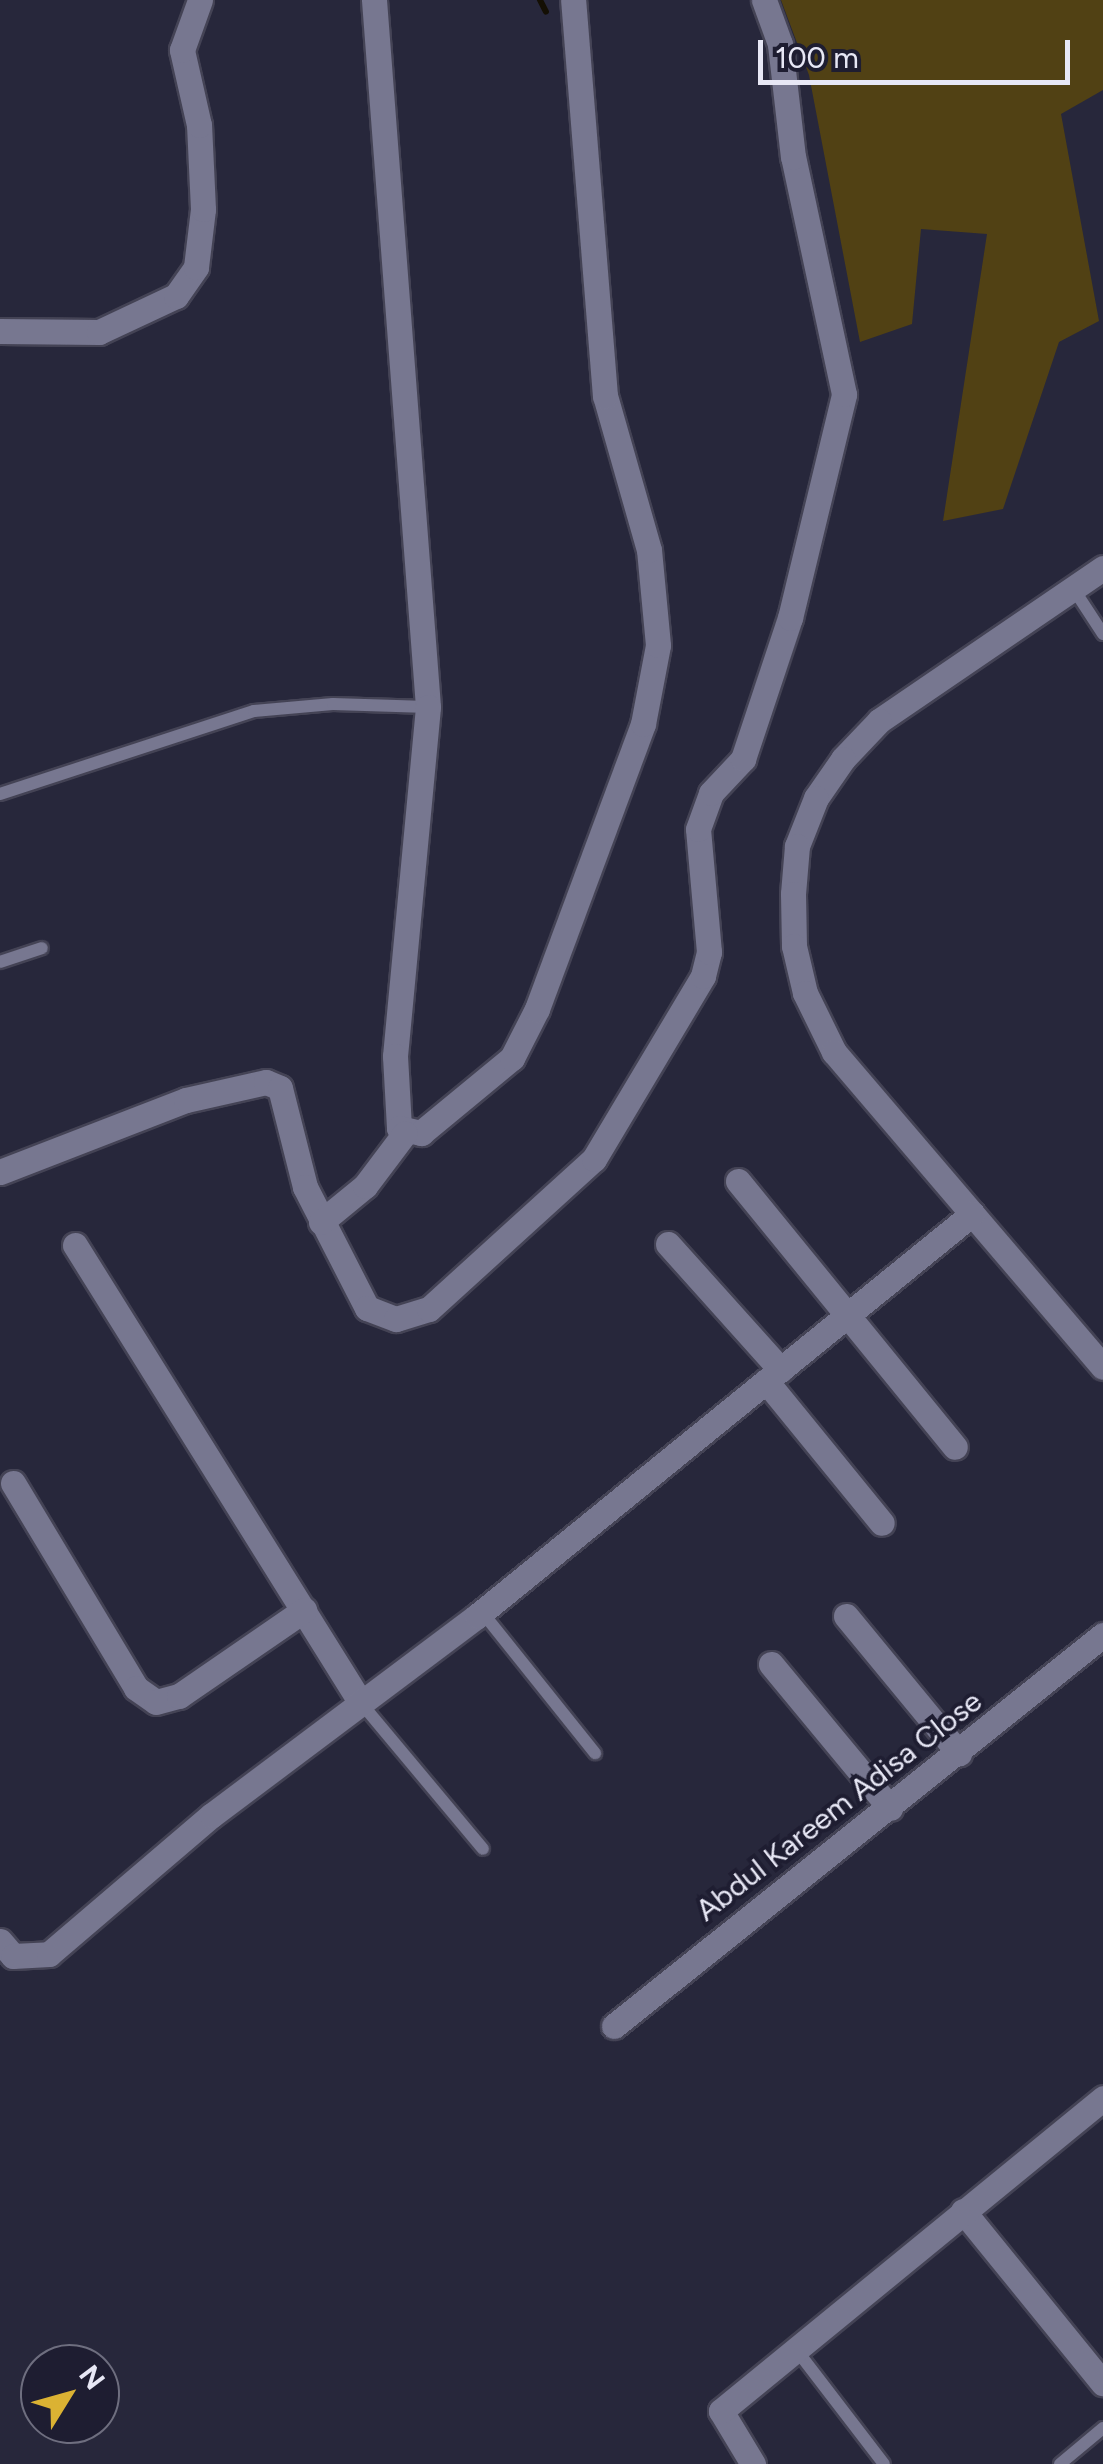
<!DOCTYPE html>
<html>
<head>
<meta charset="utf-8">
<style>
	body { margin:0 }
	#map { position:relative; width:1103px; height:2464px; overflow:hidden; background:#27273b; font-family:Figtree,sans-serif }
	div>[style] { position:absolute }
	.green>* { inset:0; background:#514114 }
	.stream>* { height:6px; margin:-3px; padding:0 3px; transform-origin:3px; border-radius:3px; background:#140f04 }
	.roads { filter:drop-shadow(2px 0 #444355) drop-shadow(-2px 0 #444355) drop-shadow(0 2px #444355) drop-shadow(0 -2px #444355) }
	.lane>* { height:12px; margin:-6px; padding:0 6px; transform-origin:6px; border-radius:6px; background:#777790 }
	.street>* { height:25px; margin:-12.5px; padding:0 12.5px; transform-origin:12.5px; border-radius:12.5px; background:#777790 }
	span { translate:-50% -50%; white-space:nowrap; text-align:center; line-height:1.15; -webkit-text-stroke:8px #1e1d31; paint-order:stroke }
	.street-label { font-size:30px; color:#e7e7f5 }
	.north { position:absolute; left:20px; top:2344px; width:100px; height:100px; box-sizing:border-box; background:#1e1d31; border:2px solid #6e6e7f; border-radius:50%; rotate:53deg; font-size:28px; font-weight:700; line-height:40px; text-align:center; color:#e7e7f5 }
	.north::after { content:''; display:block; margin:auto; width:35px; height:45px; background:#dbb233; clip-path:polygon(50% 0,100% 100%,50% 72%,0 100%) }
	.scale { position:absolute; left:758px; top:40px; width:312px; height:45px; box-sizing:border-box; border:5px solid #e7e7f5; border-top:0; padding-left:12px; font-size:30px; line-height:35px; white-space:nowrap; color:#e7e7f5; -webkit-text-stroke:8px #1e1d31; paint-order:stroke }
</style>
</head>
<body>
<div id="map">
	<div class="green">
		<div style="clip-path:polygon(781px 0,1103px 0,1103px 90px,1061px 114px,1099px 321px,1059px 342px,1003px 509px,943px 521px,987px 234px,921px 229px,912px 324px,860px 342px,809px 75px)"></div>
	</div>
	<div class="stream">
		<div style="left:540px;top:0;width:13px;rotate:63deg"></div>
	</div>
	<div class="roads">
		<div class="lane">
			<div style="left:1073px;top:588px;width:55px;rotate:56.9deg"></div>
			<div style="left:0;top:794px;width:267px;rotate:-18.1deg"></div>
			<div style="left:254px;top:711px;width:79px;rotate:-5.1deg"></div>
			<div style="left:333px;top:704px;width:95px;rotate:1.8deg"></div>
			<div style="left:0;top:962px;width:44px;rotate:-18.4deg"></div>
			<div style="left:482px;top:1612px;width:181px;rotate:51.3deg"></div>
			<div style="left:361px;top:1703px;width:190px;rotate:50.1deg"></div>
			<div style="left:795px;top:2348px;width:146px;rotate:52.5deg"></div>
			<div style="left:1060px;top:2464px;width:56px;rotate:-39.9deg"></div>
		</div>
		<div class="street">
			<div style="left:374px;top:0;width:709px;rotate:85.63deg"></div>
			<div style="left:428px;top:707px;width:351px;rotate:95.4deg"></div>
			<div style="left:395px;top:1056px;width:72px;rotate:86.8deg"></div>
			<div style="left:399px;top:1128px;width:23px;rotate:13deg"></div>
			<div style="left:421px;top:1133px;width:118px;rotate:-39.5deg"></div>
			<div style="left:512px;top:1058px;width:55px;rotate:-63deg"></div>
			<div style="left:537px;top:1009px;width:304px;rotate:-69.6deg"></div>
			<div style="left:643px;top:724px;width:80px;rotate:-79.2deg"></div>
			<div style="left:658px;top:645px;width:95px;rotate:-95.4deg"></div>
			<div style="left:649px;top:550px;width:160px;rotate:-105.9deg"></div>
			<div style="left:605px;top:396px;width:397px;rotate:-94.6deg"></div>
			<div style="left:0;top:331px;width:99px;rotate:0.6deg"></div>
			<div style="left:99px;top:332px;width:85px;rotate:-25.1deg"></div>
			<div style="left:176px;top:296px;width:35px;rotate:-55deg"></div>
			<div style="left:196px;top:267px;width:58px;rotate:-83.1deg"></div>
			<div style="left:203px;top:209px;width:84px;rotate:-92.7deg"></div>
			<div style="left:199px;top:125px;width:77px;rotate:-102.8deg"></div>
			<div style="left:182px;top:50px;width:53px;rotate:-70.2deg"></div>
			<div style="left:1103px;top:568px;width:271px;rotate:145.7deg"></div>
			<div style="left:879px;top:721px;width:52px;rotate:133.5deg"></div>
			<div style="left:843px;top:759px;width:47px;rotate:124.7deg"></div>
			<div style="left:816px;top:798px;width:52px;rotate:111.6deg"></div>
			<div style="left:797px;top:846px;width:48px;rotate:94.8deg"></div>
			<div style="left:793px;top:894px;width:52px;rotate:88.9deg"></div>
			<div style="left:794px;top:946px;width:48px;rotate:76.8deg"></div>
			<div style="left:805px;top:993px;width:66px;rotate:63.8deg"></div>
			<div style="left:834px;top:1052px;width:414px;rotate:49.5deg"></div>
			<div style="left:0;top:1172px;width:199px;rotate:-21.2deg"></div>
			<div style="left:186px;top:1100px;width:82px;rotate:-12.7deg"></div>
			<div style="left:266px;top:1082px;width:15px;rotate:23deg"></div>
			<div style="left:280px;top:1088px;width:102px;rotate:75.8deg"></div>
			<div style="left:305px;top:1187px;width:136px;rotate:62.9deg"></div>
			<div style="left:367px;top:1308px;width:31px;rotate:21deg"></div>
			<div style="left:396px;top:1319px;width:34px;rotate:-17deg"></div>
			<div style="left:429px;top:1309px;width:223px;rotate:-42.3deg"></div>
			<div style="left:594px;top:1159px;width:213px;rotate:-59.2deg"></div>
			<div style="left:703px;top:976px;width:25px;rotate:-76deg"></div>
			<div style="left:709px;top:952px;width:123px;rotate:-95.1deg"></div>
			<div style="left:698px;top:829px;width:38px;rotate:-70deg"></div>
			<div style="left:711px;top:793px;width:47px;rotate:-46.7deg"></div>
			<div style="left:743px;top:759px;width:149px;rotate:-71.6deg"></div>
			<div style="left:790px;top:618px;width:230px;rotate:-76.4deg"></div>
			<div style="left:844px;top:394px;width:242px;rotate:-102.1deg"></div>
			<div style="left:793px;top:157px;width:114px;rotate:-96.6deg"></div>
			<div style="left:780px;top:44px;width:47px;rotate:-110deg"></div>
			<div style="left:738px;top:1181px;width:343px;rotate:50.8deg"></div>
			<div style="left:321px;top:1222px;width:57px;rotate:-39.3deg"></div>
			<div style="left:365px;top:1186px;width:66px;rotate:-53deg"></div>
			<div style="left:668px;top:1244px;width:169px;rotate:48.1deg"></div>
			<div style="left:75px;top:1245px;width:540px;rotate:58.02deg"></div>
			<div style="left:766px;top:1381px;width:183px;rotate:50.8deg"></div>
			<div style="left:13px;top:1483px;width:239px;rotate:59deg"></div>
			<div style="left:136px;top:1688px;width:24px;rotate:35deg"></div>
			<div style="left:156px;top:1702px;width:24px;rotate:-15deg"></div>
			<div style="left:179px;top:1696px;width:152px;rotate:-34.5deg"></div>
			<div style="left:846px;top:1616px;width:178px;rotate:50.5deg"></div>
			<div style="left:771px;top:1664px;width:187px;rotate:50.4deg"></div>
			<div style="left:0;top:1941px;width:20px;rotate:49deg"></div>
			<div style="left:13px;top:1956px;width:36px;rotate:-3deg"></div>
			<div style="left:49px;top:1954px;width:214px;rotate:-40.5deg"></div>
			<div style="left:212px;top:1815px;width:331px;rotate:-36.9deg"></div>
			<div style="left:477px;top:1616px;width:638px;rotate:-39.08deg"></div>
			<div style="left:614px;top:2026px;width:626px;rotate:-38.65deg"></div>
			<div style="left:963px;top:2211px;width:222px;rotate:50.9deg"></div>
			<div style="left:753px;top:2464px;width:62px;rotate:-121.1deg"></div>
			<div style="left:721px;top:2411px;width:494px;rotate:-39.3deg"></div>
		</div>
	</div>
	<div class="street-label">
		<span style="left:839px;top:1806px;rotate:-38deg">Abdul Kareem Adisa Close</span>
	</div>
	<div class="north">N</div>
	<div class="scale">100 m</div>
</div>
</body>
</html>
